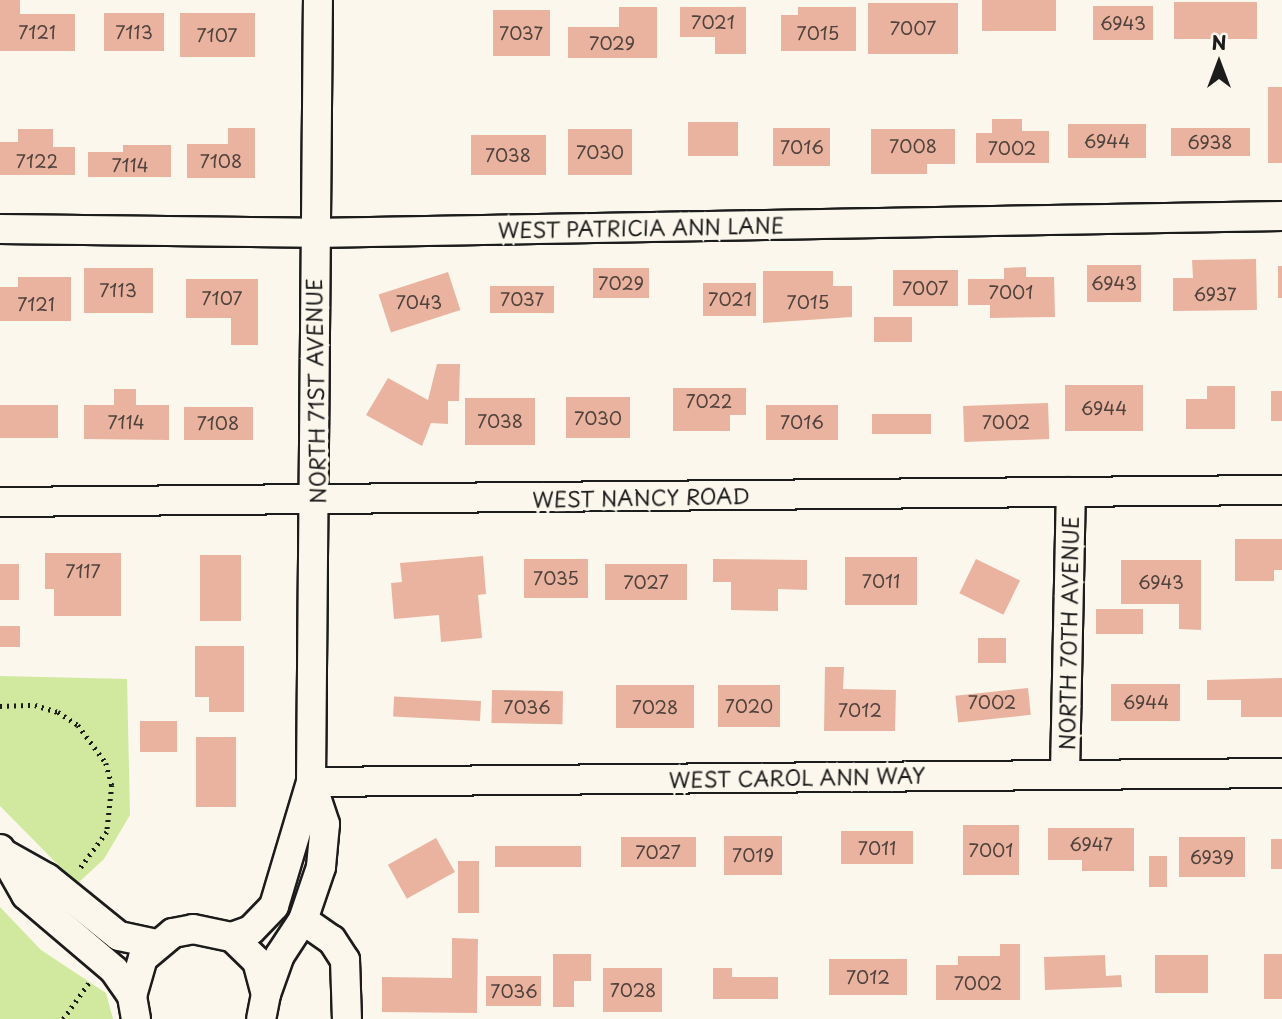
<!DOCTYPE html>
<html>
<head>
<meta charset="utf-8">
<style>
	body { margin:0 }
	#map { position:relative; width:1282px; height:1019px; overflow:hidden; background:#fbf7ec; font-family:"Playpen Sans",sans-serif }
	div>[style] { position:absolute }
	.green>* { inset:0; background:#d0e99f }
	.building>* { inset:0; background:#eab39f; transform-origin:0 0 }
	.path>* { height:4.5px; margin-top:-2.25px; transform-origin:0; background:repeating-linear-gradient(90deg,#1c1c1c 0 2px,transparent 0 7px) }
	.roads { filter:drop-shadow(2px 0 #1c1c1c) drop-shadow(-2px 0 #1c1c1c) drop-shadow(0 2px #1c1c1c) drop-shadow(0 -2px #1c1c1c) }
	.minor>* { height:28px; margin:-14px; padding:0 14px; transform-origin:14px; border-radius:14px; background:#fbf7ec }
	span { translate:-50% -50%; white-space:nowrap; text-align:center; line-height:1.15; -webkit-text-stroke:7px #fbf7ec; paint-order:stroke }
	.number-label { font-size:18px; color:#50423d }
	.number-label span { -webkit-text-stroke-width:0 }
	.street-label { font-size:21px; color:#1c1c1c }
	.north { position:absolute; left:1184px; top:28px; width:70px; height:70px; -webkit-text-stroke:5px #fbf7ec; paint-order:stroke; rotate:0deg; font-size:19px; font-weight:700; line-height:28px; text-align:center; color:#1c1c1c }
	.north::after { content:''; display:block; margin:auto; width:24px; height:32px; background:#1c1c1c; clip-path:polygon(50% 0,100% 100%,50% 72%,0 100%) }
</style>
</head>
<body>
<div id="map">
	<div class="green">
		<div style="clip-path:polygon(0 676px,127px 679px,130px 815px,104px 859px,77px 884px,0 806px)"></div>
		<div style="clip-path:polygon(0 907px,41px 950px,106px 993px,113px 1019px,0 1019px)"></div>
	</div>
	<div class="building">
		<div style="clip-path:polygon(0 0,20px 0,20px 14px,75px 14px,75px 51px,0 51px)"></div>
		<div style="left:982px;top:0;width:74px;height:31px"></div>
		<div style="left:1174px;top:2px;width:83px;height:37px"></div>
		<div style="left:868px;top:3px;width:90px;height:51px"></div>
		<div style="left:1093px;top:6px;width:60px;height:34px"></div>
		<div style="clip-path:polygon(619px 7px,657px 7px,657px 58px,568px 58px,568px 27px,619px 27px)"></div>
		<div style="clip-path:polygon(680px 7px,746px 7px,746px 54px,715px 54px,715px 37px,680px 37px)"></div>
		<div style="clip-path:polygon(798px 7px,856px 7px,856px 51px,781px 51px,781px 15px,798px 15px)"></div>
		<div style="left:493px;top:10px;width:57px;height:46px"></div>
		<div style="left:104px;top:13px;width:60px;height:38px"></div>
		<div style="left:180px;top:13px;width:75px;height:44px"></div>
		<div style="left:1268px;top:87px;width:14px;height:76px"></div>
		<div style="clip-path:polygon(992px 119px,1022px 119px,1022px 131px,1049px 131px,1049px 163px,976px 163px,976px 133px,992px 133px)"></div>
		<div style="left:688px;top:122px;width:50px;height:34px"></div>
		<div style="left:1068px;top:124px;width:78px;height:34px"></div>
		<div style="clip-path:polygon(228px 128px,255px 128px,255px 178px,187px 178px,187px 144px,228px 144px)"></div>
		<div style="left:773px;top:128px;width:57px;height:38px"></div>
		<div style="left:1171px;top:128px;width:79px;height:28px"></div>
		<div style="clip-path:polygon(18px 129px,53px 129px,53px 147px,75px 147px,75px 175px,0 175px,0 142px,18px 142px)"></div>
		<div style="left:568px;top:129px;width:64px;height:46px"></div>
		<div style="clip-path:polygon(871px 129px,955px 129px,955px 164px,927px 164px,927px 174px,871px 174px)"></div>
		<div style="left:471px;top:135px;width:75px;height:40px"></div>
		<div style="clip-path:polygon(123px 145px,171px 145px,171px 177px,88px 177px,88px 152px,123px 152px)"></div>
		<div style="clip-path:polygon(1256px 259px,1257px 310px,1173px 311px,1173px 278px,1193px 278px,1192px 260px)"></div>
		<div style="left:1087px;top:265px;width:54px;height:37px"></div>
		<div style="left:1278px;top:266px;width:4px;height:32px"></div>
		<div style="clip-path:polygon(1026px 267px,1026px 277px,1054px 277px,1055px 317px,990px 318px,990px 305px,968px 305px,968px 279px,1004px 279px,1004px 268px)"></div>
		<div style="left:84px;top:268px;width:69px;height:45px"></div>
		<div style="left:593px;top:268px;width:56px;height:30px"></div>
		<div style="left:893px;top:270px;width:65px;height:36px"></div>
		<div style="clip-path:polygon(763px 271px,833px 271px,833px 286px,852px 286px,852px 317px,763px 323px)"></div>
		<div style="left:448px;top:272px;width:40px;height:73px;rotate:72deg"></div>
		<div style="clip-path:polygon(18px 277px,71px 277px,71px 321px,0 321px,0 287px,18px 287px)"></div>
		<div style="clip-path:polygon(186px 279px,258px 279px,258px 345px,231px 345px,231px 318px,186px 318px)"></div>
		<div style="left:703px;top:283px;width:53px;height:33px"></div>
		<div style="left:490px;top:286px;width:64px;height:27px"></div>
		<div style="left:874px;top:317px;width:38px;height:25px"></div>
		<div style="clip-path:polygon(437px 364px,460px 364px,459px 401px,448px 401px,448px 424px,431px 423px,422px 446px,366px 415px,388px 378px,428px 400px)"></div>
		<div style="left:1065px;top:385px;width:78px;height:46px"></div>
		<div style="clip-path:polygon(1207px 386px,1235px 386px,1235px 429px,1186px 429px,1186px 399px,1207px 399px)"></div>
		<div style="clip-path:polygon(673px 388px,746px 388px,746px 415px,730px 415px,730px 431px,673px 431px)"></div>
		<div style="clip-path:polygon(114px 389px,136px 389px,136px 405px,169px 405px,169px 440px,84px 439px,84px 405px,114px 405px)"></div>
		<div style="left:1271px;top:391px;width:11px;height:30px"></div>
		<div style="left:566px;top:397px;width:64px;height:41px"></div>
		<div style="left:465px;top:398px;width:70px;height:47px"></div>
		<div style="left:1048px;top:403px;width:36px;height:85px;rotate:88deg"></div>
		<div style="left:0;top:405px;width:58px;height:33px"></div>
		<div style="left:766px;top:405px;width:72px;height:35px"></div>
		<div style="left:184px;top:407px;width:69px;height:33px"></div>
		<div style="left:872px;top:414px;width:59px;height:20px"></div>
		<div style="clip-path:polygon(1235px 539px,1282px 539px,1282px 570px,1274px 570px,1274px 581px,1235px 581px)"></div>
		<div style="clip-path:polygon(45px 553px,121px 553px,121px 616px,54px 616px,54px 589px,45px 589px)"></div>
		<div style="left:200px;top:555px;width:41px;height:66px"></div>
		<div style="clip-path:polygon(483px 556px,486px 594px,478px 595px,482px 638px,441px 642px,439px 615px,394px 619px,391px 583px,402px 582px,400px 563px)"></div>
		<div style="left:845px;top:557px;width:72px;height:48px"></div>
		<div style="left:524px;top:559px;width:64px;height:39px"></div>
		<div style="clip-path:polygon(713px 559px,807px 560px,807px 590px,778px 589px,778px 611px,731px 610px,731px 582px,713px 582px)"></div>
		<div style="left:976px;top:559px;width:49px;height:38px;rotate:26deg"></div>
		<div style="clip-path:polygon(1121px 560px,1201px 560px,1201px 630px,1179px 629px,1179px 604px,1121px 604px)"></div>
		<div style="left:0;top:564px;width:19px;height:36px"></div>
		<div style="left:605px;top:564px;width:82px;height:36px"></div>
		<div style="left:1096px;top:609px;width:47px;height:25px"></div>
		<div style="left:0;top:626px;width:20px;height:21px"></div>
		<div style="left:978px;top:638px;width:28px;height:25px"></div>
		<div style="clip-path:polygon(195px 646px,244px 646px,244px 712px,209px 712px,209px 697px,195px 697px)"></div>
		<div style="clip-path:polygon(825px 667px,844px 667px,843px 689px,896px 690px,895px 731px,824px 731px)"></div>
		<div style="clip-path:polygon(1282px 678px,1282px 717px,1241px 717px,1241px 700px,1207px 700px,1207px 680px)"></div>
		<div style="left:1111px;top:684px;width:69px;height:37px"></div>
		<div style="left:694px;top:685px;width:43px;height:78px;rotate:90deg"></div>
		<div style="left:718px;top:685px;width:62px;height:42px"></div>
		<div style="left:1028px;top:688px;width:27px;height:73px;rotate:84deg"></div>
		<div style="left:492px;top:690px;width:71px;height:33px;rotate:1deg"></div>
		<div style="left:481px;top:701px;width:20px;height:87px;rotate:93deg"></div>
		<div style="left:140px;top:721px;width:37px;height:31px"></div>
		<div style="left:196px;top:737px;width:40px;height:70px"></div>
		<div style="left:963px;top:825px;width:56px;height:50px"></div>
		<div style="clip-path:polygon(1048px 828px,1134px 828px,1134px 871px,1082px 871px,1082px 860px,1048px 860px)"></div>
		<div style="left:841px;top:831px;width:72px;height:33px"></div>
		<div style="left:724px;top:836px;width:58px;height:39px"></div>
		<div style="left:621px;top:837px;width:75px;height:30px"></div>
		<div style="left:1179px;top:837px;width:66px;height:40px"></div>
		<div style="left:436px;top:838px;width:39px;height:55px;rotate:61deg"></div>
		<div style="left:1271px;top:839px;width:11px;height:30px"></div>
		<div style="left:495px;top:846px;width:86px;height:21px"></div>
		<div style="left:1149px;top:856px;width:18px;height:31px"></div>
		<div style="left:458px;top:861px;width:21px;height:52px"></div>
		<div style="clip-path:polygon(452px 938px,478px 939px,477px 1013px,382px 1012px,382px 977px,452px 978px)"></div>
		<div style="clip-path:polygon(1000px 944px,1020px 944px,1020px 1000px,936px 1000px,936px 965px,958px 965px,958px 956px,1000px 956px)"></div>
		<div style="clip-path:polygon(553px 954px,591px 954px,591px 981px,574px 981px,574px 1007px,553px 1007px)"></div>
		<div style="left:1264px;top:954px;width:18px;height:45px"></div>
		<div style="clip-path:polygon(1105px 955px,1106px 976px,1121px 975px,1122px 987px,1045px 990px,1044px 957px)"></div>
		<div style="left:1155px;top:955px;width:53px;height:38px"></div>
		<div style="left:829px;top:959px;width:78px;height:36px"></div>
		<div style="left:603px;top:968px;width:59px;height:44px"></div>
		<div style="clip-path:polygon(713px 968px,732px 968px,732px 977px,778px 977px,778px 999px,713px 999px)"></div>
		<div style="left:486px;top:976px;width:55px;height:30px"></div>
	</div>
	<div class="path">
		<div style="left:0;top:706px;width:35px;rotate:-2deg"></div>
		<div style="left:35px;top:705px;width:24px;rotate:17deg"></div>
		<div style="left:58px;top:712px;width:24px;rotate:33deg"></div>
		<div style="left:78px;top:725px;width:47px;rotate:53.6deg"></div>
		<div style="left:106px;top:763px;width:23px;rotate:75deg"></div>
		<div style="left:112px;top:785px;width:47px;rotate:96.1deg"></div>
		<div style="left:107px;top:832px;width:47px;rotate:126.4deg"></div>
		<div style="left:63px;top:1019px;width:47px;rotate:-54.6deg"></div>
	</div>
	<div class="roads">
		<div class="minor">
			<div style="left:0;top:229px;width:313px;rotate:0.7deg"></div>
			<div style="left:313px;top:233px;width:969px;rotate:-1.01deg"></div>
			<div style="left:0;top:502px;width:1282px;rotate:-0.54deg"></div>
			<div style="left:1065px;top:773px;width:281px;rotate:-88.8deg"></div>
			<div style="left:311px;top:782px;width:971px;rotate:-0.53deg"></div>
			<div style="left:0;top:849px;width:53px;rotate:60.5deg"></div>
			<div style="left:26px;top:895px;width:116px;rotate:40.4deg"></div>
			<div style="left:114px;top:970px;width:32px;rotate:55deg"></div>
			<div style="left:4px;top:854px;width:49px;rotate:29.2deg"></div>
			<div style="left:47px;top:878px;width:92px;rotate:38.9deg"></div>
			<div style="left:119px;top:936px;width:38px;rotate:12deg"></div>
			<div style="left:303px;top:920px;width:35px;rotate:35deg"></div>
			<div style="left:332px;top:940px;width:24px;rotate:57deg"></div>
			<div style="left:345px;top:960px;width:59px;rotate:88.1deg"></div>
			<div style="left:232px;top:937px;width:20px;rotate:-20deg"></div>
			<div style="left:251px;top:930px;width:33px;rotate:-46deg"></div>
			<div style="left:274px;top:906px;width:129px;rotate:-73.4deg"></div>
			<div style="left:311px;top:782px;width:782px;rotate:-89.49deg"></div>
			<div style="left:266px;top:994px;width:41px;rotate:-70.3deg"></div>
			<div style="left:280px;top:955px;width:42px;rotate:-56.7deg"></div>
			<div style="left:303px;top:920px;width:56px;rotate:-71.2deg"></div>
			<div style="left:321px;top:867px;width:43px;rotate:-84.7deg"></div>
			<div style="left:325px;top:824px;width:44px;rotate:-108.4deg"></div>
			<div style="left:136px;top:1019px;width:23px;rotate:-100deg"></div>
			<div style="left:132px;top:996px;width:40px;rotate:-74deg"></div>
			<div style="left:143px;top:958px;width:39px;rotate:-40deg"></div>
			<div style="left:173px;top:933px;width:20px;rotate:-11deg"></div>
			<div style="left:193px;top:929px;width:40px;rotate:12deg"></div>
			<div style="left:232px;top:937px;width:35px;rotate:44deg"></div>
			<div style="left:257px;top:961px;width:34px;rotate:75deg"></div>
			<div style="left:266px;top:994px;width:25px;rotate:101deg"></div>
		</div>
	</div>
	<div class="number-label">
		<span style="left:713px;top:22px">7021</span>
		<span style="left:1123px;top:23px">6943</span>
		<span style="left:913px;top:28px">7007</span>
		<span style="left:37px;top:32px">7121</span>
		<span style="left:134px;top:32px">7113</span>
		<span style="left:521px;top:33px">7037</span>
		<span style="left:818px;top:33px">7015</span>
		<span style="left:217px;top:35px">7107</span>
		<span style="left:612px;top:43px">7029</span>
		<span style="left:1107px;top:141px">6944</span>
		<span style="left:1210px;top:142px">6938</span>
		<span style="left:913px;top:146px">7008</span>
		<span style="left:802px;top:147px">7016</span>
		<span style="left:1012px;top:148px">7002</span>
		<span style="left:600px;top:152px">7030</span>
		<span style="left:508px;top:155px">7038</span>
		<span style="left:37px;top:161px">7122</span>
		<span style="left:221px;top:161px">7108</span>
		<span style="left:130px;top:165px">7114</span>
		<span style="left:621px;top:283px">7029</span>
		<span style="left:1114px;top:283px">6943</span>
		<span style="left:925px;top:288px">7007</span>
		<span style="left:118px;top:290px">7113</span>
		<span style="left:1011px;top:292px">7001</span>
		<span style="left:1215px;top:294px">6937</span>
		<span style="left:222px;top:298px">7107</span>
		<span style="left:522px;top:299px">7037</span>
		<span style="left:730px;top:299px">7021</span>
		<span style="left:419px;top:302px">7043</span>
		<span style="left:808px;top:302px">7015</span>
		<span style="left:36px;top:304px">7121</span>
		<span style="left:709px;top:401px">7022</span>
		<span style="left:1104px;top:408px">6944</span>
		<span style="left:598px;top:418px">7030</span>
		<span style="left:500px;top:421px">7038</span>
		<span style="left:126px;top:422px">7114</span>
		<span style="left:802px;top:422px">7016</span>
		<span style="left:1006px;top:422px">7002</span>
		<span style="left:218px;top:423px">7108</span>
		<span style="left:83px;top:571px">7117</span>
		<span style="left:556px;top:578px">7035</span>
		<span style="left:881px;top:581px">7011</span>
		<span style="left:646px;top:582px">7027</span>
		<span style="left:1161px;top:582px">6943</span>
		<span style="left:992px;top:702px">7002</span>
		<span style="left:1146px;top:702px">6944</span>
		<span style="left:749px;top:706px">7020</span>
		<span style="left:527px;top:707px">7036</span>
		<span style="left:655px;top:707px">7028</span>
		<span style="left:860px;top:710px">7012</span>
		<span style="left:1091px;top:844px">6947</span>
		<span style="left:877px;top:848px">7011</span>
		<span style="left:991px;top:850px">7001</span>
		<span style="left:658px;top:852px">7027</span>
		<span style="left:753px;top:855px">7019</span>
		<span style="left:1212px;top:857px">6939</span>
		<span style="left:868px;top:977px">7012</span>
		<span style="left:978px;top:983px">7002</span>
		<span style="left:633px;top:990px">7028</span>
		<span style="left:514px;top:991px">7036</span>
	</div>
	<div class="street-label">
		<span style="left:641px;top:227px;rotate:-1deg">WEST PATRICIA ANN LANE</span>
		<span style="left:315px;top:391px;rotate:-91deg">NORTH 71ST AVENUE</span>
		<span style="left:641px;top:497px;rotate:-1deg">WEST NANCY ROAD</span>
		<span style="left:1068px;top:633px;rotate:-89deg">NORTH 70TH AVENUE</span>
		<span style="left:797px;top:777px;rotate:-1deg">WEST CAROL ANN WAY</span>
	</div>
	<div class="north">N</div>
</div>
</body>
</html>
